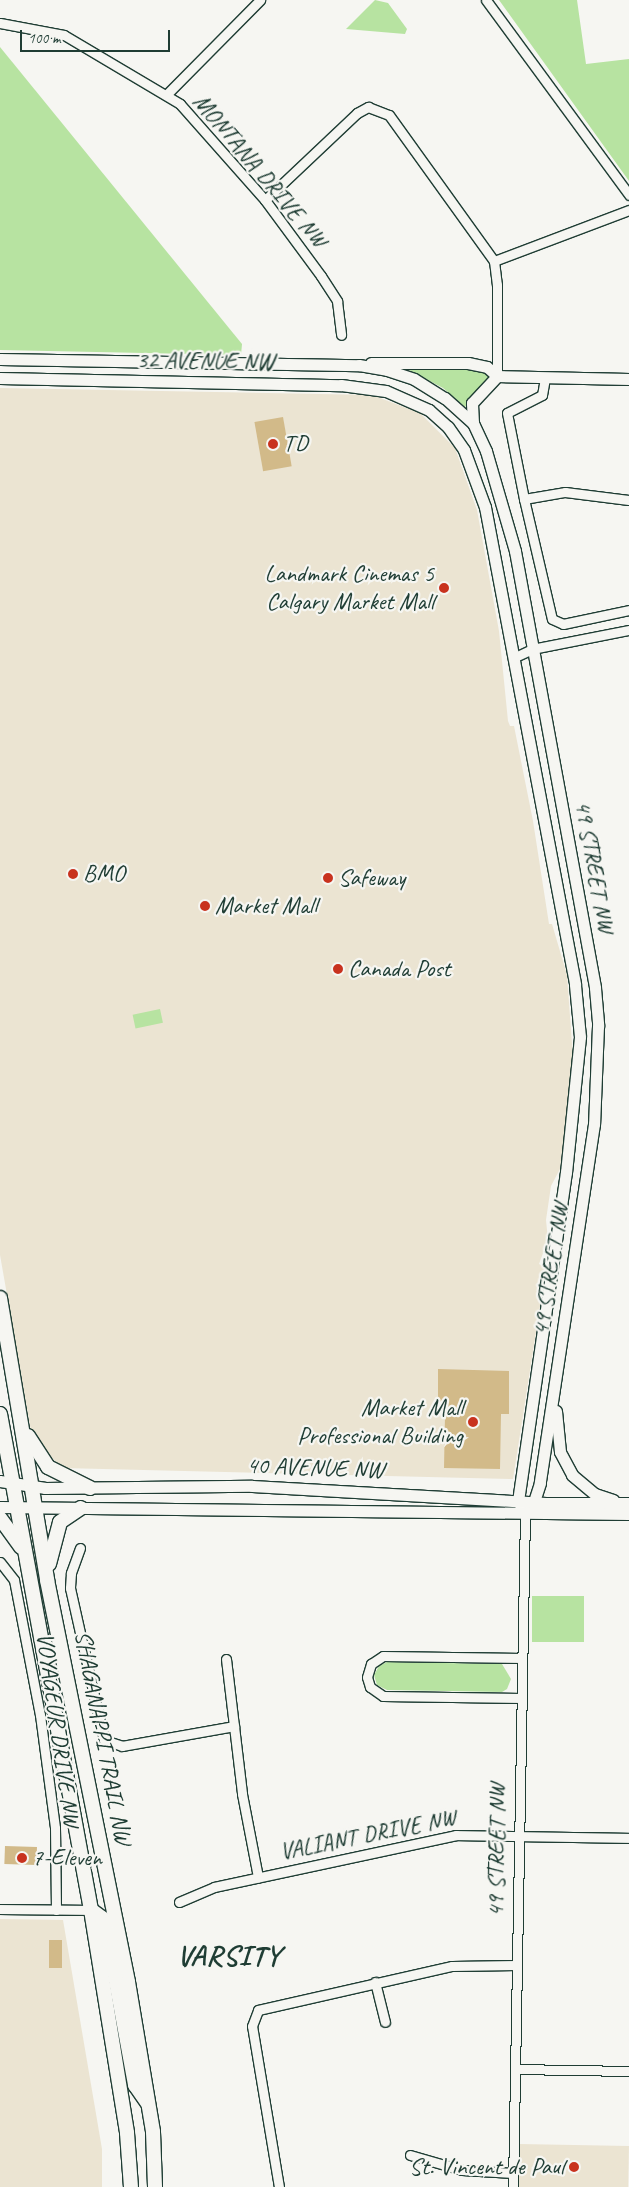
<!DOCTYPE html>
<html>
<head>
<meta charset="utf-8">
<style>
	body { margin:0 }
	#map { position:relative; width:629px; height:2187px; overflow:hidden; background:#f6f6f2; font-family:Caveat,sans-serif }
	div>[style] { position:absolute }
	.built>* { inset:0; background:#ebe4d2; transform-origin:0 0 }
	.green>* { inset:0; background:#b7e3a1; transform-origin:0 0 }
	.building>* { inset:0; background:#d2ba89; transform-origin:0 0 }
	.roads { filter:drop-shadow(1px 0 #1f3d34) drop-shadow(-1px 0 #1f3d34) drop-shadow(0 1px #1f3d34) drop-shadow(0 -1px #1f3d34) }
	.minor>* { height:9px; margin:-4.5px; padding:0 4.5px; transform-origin:4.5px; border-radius:4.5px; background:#f6f6f2 }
	.tertiary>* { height:11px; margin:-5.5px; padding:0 5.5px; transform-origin:5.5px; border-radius:5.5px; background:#f6f6f2 }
	.primary>* { height:14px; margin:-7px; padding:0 7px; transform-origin:7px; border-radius:7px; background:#f6f6f2 }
	.dots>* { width:14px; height:14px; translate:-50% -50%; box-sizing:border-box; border:2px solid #f6f6f2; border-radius:50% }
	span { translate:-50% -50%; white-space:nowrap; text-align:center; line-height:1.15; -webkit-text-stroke:4.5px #f6f6f2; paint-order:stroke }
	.street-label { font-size:24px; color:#1f3d34 }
	.poi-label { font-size:24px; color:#1f3d34 }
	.left { translate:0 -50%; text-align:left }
	.right { translate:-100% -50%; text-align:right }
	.district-label { font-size:29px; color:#1f3d34; font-weight:700; letter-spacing:1px }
	.scale { position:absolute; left:20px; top:30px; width:150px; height:22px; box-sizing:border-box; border:2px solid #1f3d34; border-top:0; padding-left:6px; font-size:15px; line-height:18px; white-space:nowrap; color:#1f3d34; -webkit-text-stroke:4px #f6f6f2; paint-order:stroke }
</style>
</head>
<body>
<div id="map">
	<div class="built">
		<div style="clip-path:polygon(0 388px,372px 395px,420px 413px,455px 448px,477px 510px,499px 631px,508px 721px,510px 726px,514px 726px,533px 821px,549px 924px,552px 924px,567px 975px,573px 1057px,560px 1169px,551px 1186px,546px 1220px,548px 1240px,539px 1264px,546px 1268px,513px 1479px,62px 1468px,32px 1437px,0 1255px)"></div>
		<div style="clip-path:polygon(0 1919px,63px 1920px,102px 2149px,102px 2187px,0 2187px)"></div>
		<div style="left:519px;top:2144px;width:110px;height:43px;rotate:1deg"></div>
	</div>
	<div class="green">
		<div style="clip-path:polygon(375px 0,388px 3px,407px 29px,405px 34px,346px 29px)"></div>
		<div style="clip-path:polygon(499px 0,577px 0,586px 64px,629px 59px,629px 181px)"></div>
		<div style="clip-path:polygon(0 47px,242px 344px,241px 355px,0 350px)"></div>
		<div style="clip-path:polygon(405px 368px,472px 370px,488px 374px,488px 380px,465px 407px,443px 388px)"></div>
		<div style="left:160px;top:1009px;width:14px;height:28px;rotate:78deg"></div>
		<div style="left:532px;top:1596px;width:52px;height:46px"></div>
		<div style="clip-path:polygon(387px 1662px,502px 1664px,511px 1679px,507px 1689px,502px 1692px,387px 1690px,377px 1685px,374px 1675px,379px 1666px)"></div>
	</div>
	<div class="building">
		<div style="left:283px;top:417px;width:50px;height:29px;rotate:80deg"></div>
		<div style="clip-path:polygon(438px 1369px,509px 1371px,509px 1414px,501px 1414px,500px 1469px,444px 1468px,445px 1415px,438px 1411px)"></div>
		<div style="left:5px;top:1846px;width:32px;height:18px;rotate:2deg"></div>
		<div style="left:49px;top:1940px;width:13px;height:28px"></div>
	</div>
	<div class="roads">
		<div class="minor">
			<div style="left:486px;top:0;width:242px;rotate:53.7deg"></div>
			<div style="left:0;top:23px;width:65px;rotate:10.6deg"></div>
			<div style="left:64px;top:35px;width:135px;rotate:30.7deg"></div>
			<div style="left:180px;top:104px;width:128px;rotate:48.5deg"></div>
			<div style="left:265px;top:200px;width:94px;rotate:53.6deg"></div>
			<div style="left:321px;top:276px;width:30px;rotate:57deg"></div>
			<div style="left:337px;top:301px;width:34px;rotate:83deg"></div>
			<div style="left:166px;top:95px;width:134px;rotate:-45.3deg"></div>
			<div style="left:265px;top:200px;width:127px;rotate:-43.4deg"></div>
			<div style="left:357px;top:113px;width:13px;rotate:-29deg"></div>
			<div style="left:368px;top:107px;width:22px;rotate:21deg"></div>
			<div style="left:389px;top:115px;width:180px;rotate:54.3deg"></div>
			<div style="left:494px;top:261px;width:24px;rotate:83deg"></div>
			<div style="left:497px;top:285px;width:91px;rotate:90deg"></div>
			<div style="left:494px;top:261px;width:144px;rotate:-20.7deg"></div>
			<div style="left:545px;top:378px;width:17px;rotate:100deg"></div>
			<div style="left:542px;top:395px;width:39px;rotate:153deg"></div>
			<div style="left:507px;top:413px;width:88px;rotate:78.8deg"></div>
			<div style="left:524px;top:499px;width:42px;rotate:-9.7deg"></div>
			<div style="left:565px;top:492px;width:64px;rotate:7.1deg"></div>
			<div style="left:524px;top:499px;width:123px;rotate:76.9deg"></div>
			<div style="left:552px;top:619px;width:12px;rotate:24deg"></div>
			<div style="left:563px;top:624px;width:67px;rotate:-12deg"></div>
			<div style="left:513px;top:658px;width:21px;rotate:-25deg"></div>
			<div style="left:532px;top:649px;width:99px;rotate:-11.1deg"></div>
			<div style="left:80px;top:1548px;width:27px;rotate:110deg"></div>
			<div style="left:71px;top:1573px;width:15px;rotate:94deg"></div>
			<div style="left:70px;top:1588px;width:156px;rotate:77.4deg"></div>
			<div style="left:104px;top:1740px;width:19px;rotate:18deg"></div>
			<div style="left:122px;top:1746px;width:114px;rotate:-10.1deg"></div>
			<div style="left:0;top:1562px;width:23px;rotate:52deg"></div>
			<div style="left:14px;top:1580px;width:137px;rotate:79.1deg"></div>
			<div style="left:40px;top:1715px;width:114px;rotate:82.4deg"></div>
			<div style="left:55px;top:1828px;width:82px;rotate:89.3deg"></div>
			<div style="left:226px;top:1659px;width:136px;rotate:83.2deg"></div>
			<div style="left:242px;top:1794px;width:85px;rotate:79.1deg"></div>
			<div style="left:521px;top:1698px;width:138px;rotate:-179.2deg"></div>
			<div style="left:383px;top:1696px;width:16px;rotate:-145deg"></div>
			<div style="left:370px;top:1687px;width:10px;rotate:-107deg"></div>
			<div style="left:367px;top:1677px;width:14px;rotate:-73deg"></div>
			<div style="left:371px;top:1664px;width:14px;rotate:-34deg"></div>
			<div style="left:383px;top:1656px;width:139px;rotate:0.8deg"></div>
			<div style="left:179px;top:1902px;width:38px;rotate:-23deg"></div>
			<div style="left:214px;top:1887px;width:248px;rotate:-12.1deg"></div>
			<div style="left:456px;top:1835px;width:173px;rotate:1deg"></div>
			<div style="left:0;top:1909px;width:91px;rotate:0.6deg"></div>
			<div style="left:375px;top:1982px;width:41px;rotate:76deg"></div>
			<div style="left:515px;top:2069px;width:114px;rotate:1deg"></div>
			<div style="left:410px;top:2155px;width:54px;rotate:16.1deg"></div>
			<div style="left:462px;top:2170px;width:51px;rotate:3.4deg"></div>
			<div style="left:279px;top:2187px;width:163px;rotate:-99.5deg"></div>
			<div style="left:252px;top:2026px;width:17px;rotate:-69deg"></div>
			<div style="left:258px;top:2010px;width:199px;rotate:-12.8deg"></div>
			<div style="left:452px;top:1966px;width:64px;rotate:-0.9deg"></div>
			<div style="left:513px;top:2187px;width:673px;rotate:-88.98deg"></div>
		</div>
		<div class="tertiary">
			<div style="left:0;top:359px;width:359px;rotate:1deg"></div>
			<div style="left:359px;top:365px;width:28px;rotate:10deg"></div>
			<div style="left:387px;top:370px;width:28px;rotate:18deg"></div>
			<div style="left:414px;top:379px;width:36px;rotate:32deg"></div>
			<div style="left:445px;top:398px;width:38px;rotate:42deg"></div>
			<div style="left:473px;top:423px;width:31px;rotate:65deg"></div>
			<div style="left:486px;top:451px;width:104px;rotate:73.8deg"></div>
			<div style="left:515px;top:551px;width:444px;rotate:79.6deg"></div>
			<div style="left:595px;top:988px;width:38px;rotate:85deg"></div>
			<div style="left:598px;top:1026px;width:98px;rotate:92.3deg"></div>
			<div style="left:594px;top:1124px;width:363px;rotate:98.6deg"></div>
			<div style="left:540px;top:1483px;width:20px;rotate:108deg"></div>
			<div style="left:534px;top:1502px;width:15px;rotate:127deg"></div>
			<div style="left:371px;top:363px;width:97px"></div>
			<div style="left:468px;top:363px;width:19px;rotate:12deg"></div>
			<div style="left:487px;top:367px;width:13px;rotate:42deg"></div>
			<div style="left:497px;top:376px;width:132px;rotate:1.3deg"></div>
			<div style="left:0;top:378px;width:341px;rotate:1.2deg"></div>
			<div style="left:341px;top:385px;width:45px;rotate:7.6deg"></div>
			<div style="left:386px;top:391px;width:47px;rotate:23.8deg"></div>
			<div style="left:429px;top:410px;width:25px;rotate:42deg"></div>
			<div style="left:448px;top:427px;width:28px;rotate:55deg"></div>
			<div style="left:464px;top:450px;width:61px;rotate:69.8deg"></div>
			<div style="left:485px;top:507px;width:486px;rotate:79.3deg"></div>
			<div style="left:575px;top:985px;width:52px;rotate:84.5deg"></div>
			<div style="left:580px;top:1037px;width:136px;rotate:95.9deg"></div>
			<div style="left:566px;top:1172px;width:332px;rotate:98.3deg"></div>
			<div style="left:518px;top:1501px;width:15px;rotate:62deg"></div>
			<div style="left:473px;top:423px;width:20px;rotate:-93deg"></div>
			<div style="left:472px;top:403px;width:37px;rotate:-47deg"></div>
			<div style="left:556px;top:1411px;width:41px;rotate:84.4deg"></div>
			<div style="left:560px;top:1452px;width:26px;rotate:62deg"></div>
			<div style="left:572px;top:1475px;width:30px;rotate:40deg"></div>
			<div style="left:595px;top:1494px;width:19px;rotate:18deg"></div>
			<div style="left:0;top:1481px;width:46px;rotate:8.8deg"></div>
			<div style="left:45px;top:1488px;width:207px;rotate:-0.6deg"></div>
			<div style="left:252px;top:1486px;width:294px;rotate:3.3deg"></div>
			<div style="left:546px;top:1503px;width:83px"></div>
			<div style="left:0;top:1507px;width:629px;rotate:0.64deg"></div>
		</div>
		<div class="primary">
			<div style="left:0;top:1298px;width:286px;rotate:80.5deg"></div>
			<div style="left:47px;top:1580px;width:410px;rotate:78.6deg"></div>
			<div style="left:128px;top:1982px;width:152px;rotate:80.5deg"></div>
			<div style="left:153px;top:2132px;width:55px;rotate:87.9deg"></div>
			<div style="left:0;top:1414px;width:504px;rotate:79.6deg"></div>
			<div style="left:91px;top:1910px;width:226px;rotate:80.8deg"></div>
			<div style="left:127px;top:2133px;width:54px;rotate:85.8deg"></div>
			<div style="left:28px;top:1436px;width:37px;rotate:57deg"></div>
			<div style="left:48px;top:1467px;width:47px;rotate:26.6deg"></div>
			<div style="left:0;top:1518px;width:36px;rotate:54deg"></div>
			<div style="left:49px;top:1564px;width:43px;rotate:-75.3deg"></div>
			<div style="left:60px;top:1522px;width:25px;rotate:-34deg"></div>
			<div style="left:91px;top:1910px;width:14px;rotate:36deg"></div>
			<div style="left:102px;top:1918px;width:15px;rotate:70deg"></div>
			<div style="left:107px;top:1932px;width:156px;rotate:79.6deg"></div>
			<div style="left:135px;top:2085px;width:21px;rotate:55deg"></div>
		</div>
	</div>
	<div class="dots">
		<div style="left:273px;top:444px;background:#c8321e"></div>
		<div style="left:444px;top:588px;background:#c8321e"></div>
		<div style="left:73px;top:874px;background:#c8321e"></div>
		<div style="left:328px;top:878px;background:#c8321e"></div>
		<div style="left:205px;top:906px;background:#c8321e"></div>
		<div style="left:338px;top:969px;background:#c8321e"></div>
		<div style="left:473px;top:1422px;background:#c8321e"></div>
		<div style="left:22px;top:1858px;background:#c8321e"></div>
		<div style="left:574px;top:2167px;background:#c8321e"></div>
	</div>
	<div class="street-label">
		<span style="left:260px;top:171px;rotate:50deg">MONTANA DRIVE NW</span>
		<span style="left:205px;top:361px;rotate:1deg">32 AVENUE NW</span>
		<span style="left:594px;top:867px;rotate:80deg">49 STREET NW</span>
		<span style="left:551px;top:1269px;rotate:-81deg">49 STREET NW</span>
		<span style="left:315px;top:1468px;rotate:2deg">40 AVENUE NW</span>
		<span style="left:58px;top:1730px;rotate:82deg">VOYAGEUR DRIVE NW</span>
		<span style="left:103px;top:1738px;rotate:79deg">SHAGANAPPI TRAIL NW</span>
		<span style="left:368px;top:1835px;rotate:-11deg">VALIANT DRIVE NW</span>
		<span style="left:497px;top:1850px;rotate:-89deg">49 STREET NW</span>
	</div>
	<div class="poi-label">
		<span class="left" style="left:283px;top:444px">TD</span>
		<span class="right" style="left:434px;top:588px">Landmark Cinemas 5<br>Calgary Market Mall</span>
		<span class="left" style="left:83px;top:874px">BMO</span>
		<span class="left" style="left:338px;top:878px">Safeway</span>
		<span class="left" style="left:215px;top:906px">Market Mall</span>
		<span class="left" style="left:348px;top:969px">Canada Post</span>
		<span class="right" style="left:463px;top:1422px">Market Mall<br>Professional Building</span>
		<span class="left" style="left:32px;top:1858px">7-Eleven</span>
		<span class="right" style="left:564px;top:2167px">St. Vincent de Paul</span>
	</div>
	<div class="district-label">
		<span style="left:229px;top:1956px">VARSITY</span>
	</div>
	<div class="scale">100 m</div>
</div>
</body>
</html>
